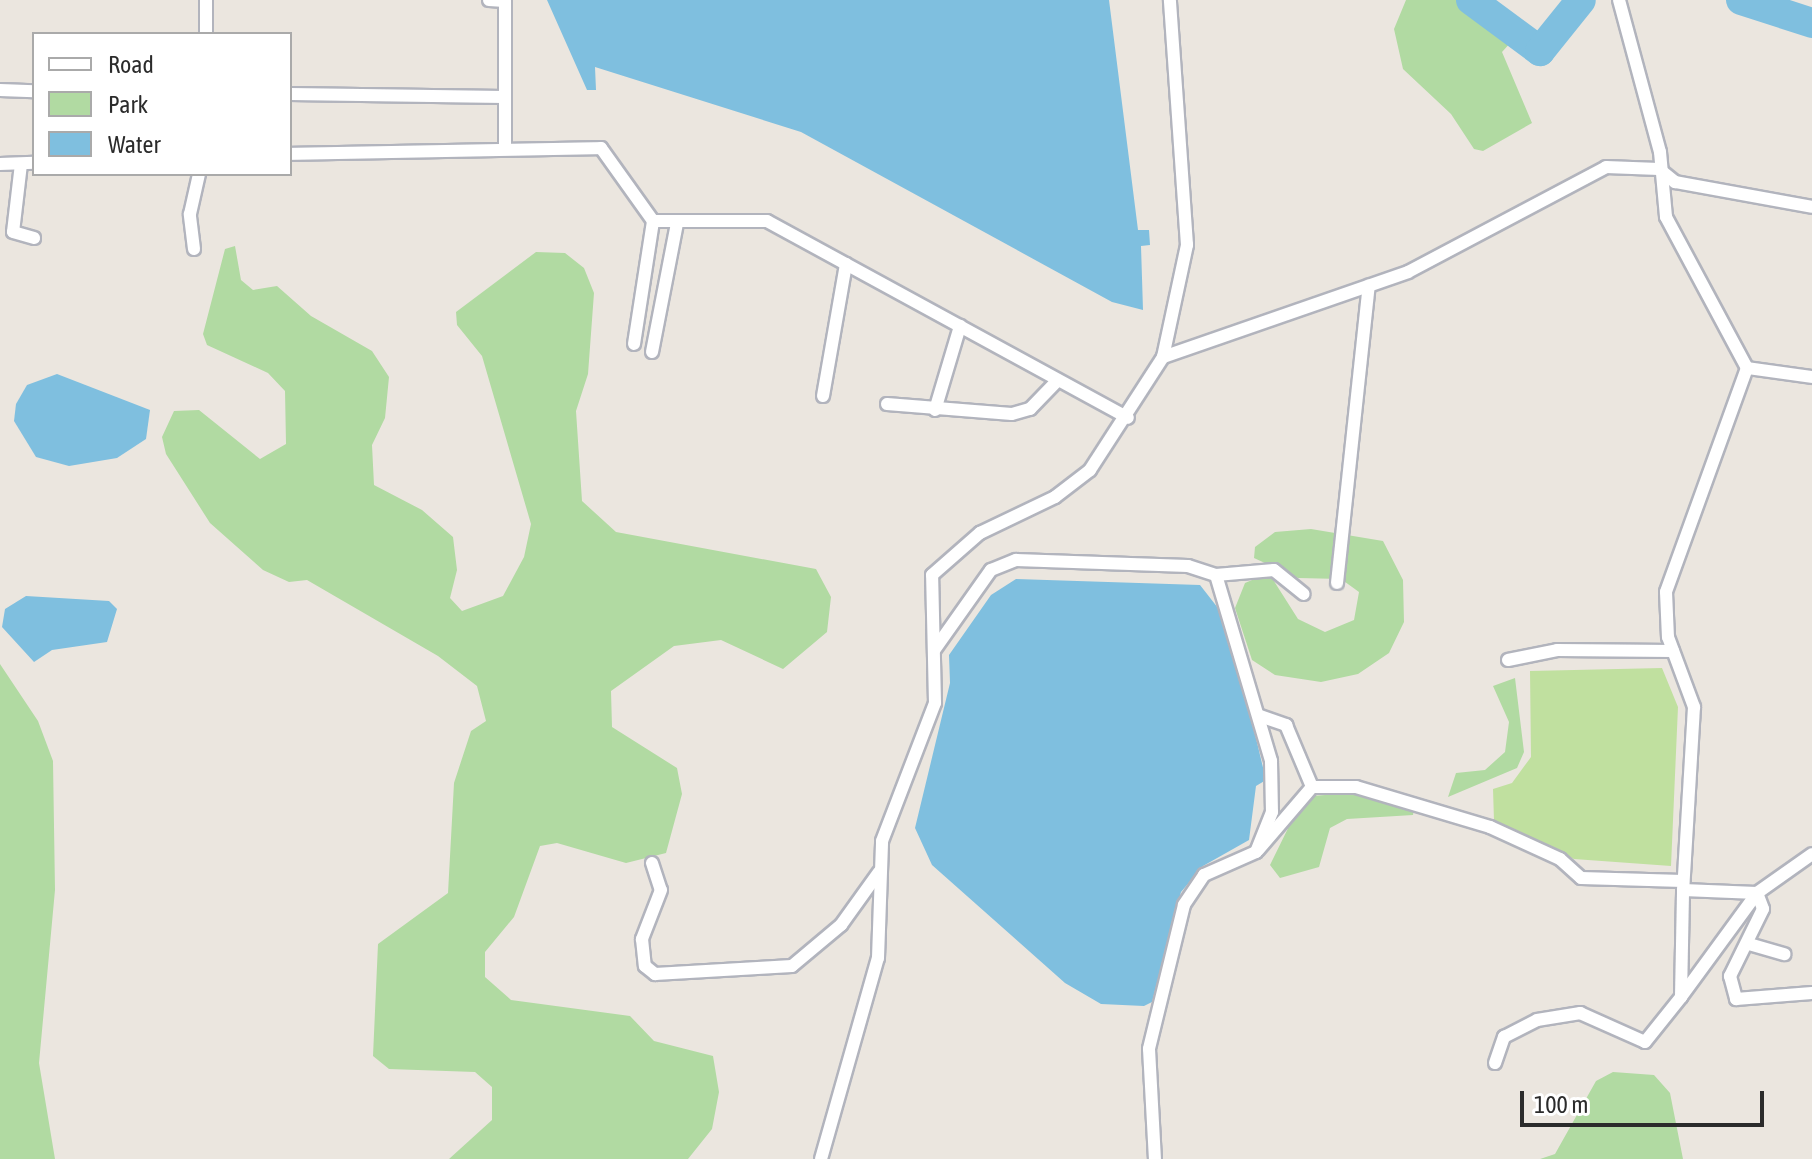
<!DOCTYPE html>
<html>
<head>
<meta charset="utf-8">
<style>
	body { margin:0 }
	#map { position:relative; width:1812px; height:1159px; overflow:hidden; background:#ebe6df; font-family:"Asap Condensed",sans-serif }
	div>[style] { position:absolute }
	.green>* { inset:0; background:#b1daa2 }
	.pitch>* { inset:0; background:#c0e09f }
	.water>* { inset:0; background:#7fbfdf }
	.river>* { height:30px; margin:-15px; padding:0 15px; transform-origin:15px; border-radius:15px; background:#7fbfdf }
	.roads { filter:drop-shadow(2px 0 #b2b4bd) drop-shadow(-2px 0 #b2b4bd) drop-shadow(0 2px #b2b4bd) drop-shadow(0 -2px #b2b4bd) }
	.minor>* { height:12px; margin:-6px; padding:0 6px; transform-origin:6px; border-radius:6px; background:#fff }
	span { translate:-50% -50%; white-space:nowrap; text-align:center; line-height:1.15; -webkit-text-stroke:8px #fff; paint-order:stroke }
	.legend { position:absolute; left:32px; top:32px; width:260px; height:144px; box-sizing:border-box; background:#fff; border:2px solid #aaa; margin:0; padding:10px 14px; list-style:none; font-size:24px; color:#2b2b2b }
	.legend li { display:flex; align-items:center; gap:16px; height:40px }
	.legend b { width:40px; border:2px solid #aaa }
	.scale { position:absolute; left:1520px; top:1091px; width:244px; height:36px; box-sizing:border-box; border:4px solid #2b2b2b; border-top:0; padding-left:10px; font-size:24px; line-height:28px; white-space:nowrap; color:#2b2b2b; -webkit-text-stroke:6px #fff; paint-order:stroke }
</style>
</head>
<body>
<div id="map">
	<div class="green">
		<div style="clip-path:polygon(1406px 0,1462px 0,1512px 41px,1502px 52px,1532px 123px,1483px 151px,1474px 149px,1451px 114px,1403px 69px,1394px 29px)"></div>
		<div style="clip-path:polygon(235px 246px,241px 280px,253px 290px,277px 286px,311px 316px,372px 351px,389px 377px,385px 418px,372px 445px,374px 485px,422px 510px,453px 537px,457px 570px,450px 598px,462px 611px,503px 596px,524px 557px,531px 524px,482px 356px,457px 325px,456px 312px,536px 252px,565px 253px,584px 268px,594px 293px,588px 374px,576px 411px,582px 501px,616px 532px,816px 569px,831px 597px,827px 632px,783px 669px,721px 640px,674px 646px,611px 691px,612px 727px,677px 768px,682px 794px,666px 853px,626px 863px,557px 843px,540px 846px,514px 917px,485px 952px,485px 977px,511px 1000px,630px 1016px,654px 1041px,713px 1056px,719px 1092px,712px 1129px,688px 1159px,449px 1159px,492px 1120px,492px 1087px,475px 1072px,389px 1069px,373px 1056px,378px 944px,448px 893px,454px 783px,471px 731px,486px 721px,477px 686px,438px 656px,307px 580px,289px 582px,263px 570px,210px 523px,166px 454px,162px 437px,174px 411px,199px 410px,260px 459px,286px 444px,285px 391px,268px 373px,207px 345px,203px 334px,225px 249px)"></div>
		<div style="clip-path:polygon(1311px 529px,1383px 541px,1403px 580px,1404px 622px,1389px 653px,1358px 674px,1321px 682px,1275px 675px,1252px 660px,1235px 608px,1245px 583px,1259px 577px,1272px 578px,1298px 619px,1325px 632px,1354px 620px,1359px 592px,1341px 579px,1298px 578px,1254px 558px,1255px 547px,1275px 532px)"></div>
		<div style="clip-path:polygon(0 664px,38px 721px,53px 761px,55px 890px,39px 1063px,55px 1159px,0 1159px)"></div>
		<div style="clip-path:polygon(1515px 678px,1524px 752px,1517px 768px,1448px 797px,1456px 773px,1485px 770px,1505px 752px,1509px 722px,1493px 686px)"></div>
		<div style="clip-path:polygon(1351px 793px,1414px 809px,1413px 815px,1347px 819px,1330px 828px,1319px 867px,1280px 878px,1270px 865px,1298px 808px,1312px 796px)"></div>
		<div style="clip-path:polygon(1613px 1072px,1654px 1075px,1670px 1093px,1683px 1159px,1540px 1159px,1555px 1154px,1596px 1081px)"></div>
	</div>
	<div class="pitch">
		<div style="clip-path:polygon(1662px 668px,1678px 707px,1671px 866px,1574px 859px,1494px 821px,1493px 789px,1512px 783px,1531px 757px,1530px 671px)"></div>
	</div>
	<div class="water">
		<div style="clip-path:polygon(547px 0,1109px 0,1138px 230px,1149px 230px,1150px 245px,1141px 246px,1143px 310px,1112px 302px,801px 132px,595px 67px,596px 90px,587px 90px)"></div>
		<div style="clip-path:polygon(57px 374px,150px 410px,146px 439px,117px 458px,69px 466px,36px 457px,14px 421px,16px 404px,27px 385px)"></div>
		<div style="clip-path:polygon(1016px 579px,1200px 585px,1218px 608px,1248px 705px,1266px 780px,1256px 786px,1249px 840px,1203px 866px,1181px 892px,1152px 1002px,1144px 1006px,1101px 1004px,1065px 983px,932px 865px,915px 828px,950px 683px,949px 655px,991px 595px)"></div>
		<div style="clip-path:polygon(26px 596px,109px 601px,117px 609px,107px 642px,52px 650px,34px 662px,2px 627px,5px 609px)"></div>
	</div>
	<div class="river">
		<div style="left:1471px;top:0;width:86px;rotate:36.5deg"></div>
		<div style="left:1540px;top:51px;width:65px;rotate:-51.2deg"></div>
		<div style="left:1741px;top:0;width:75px;rotate:17.9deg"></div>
	</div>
	<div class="roads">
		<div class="minor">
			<div style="left:206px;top:0;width:34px;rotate:90deg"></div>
			<div style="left:489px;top:0;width:16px;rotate:4deg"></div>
			<div style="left:505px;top:1px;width:147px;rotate:90deg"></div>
			<div style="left:1619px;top:0;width:157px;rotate:74.9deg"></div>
			<div style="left:1660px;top:152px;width:65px;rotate:84.7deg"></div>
			<div style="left:1666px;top:217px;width:171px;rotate:61.8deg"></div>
			<div style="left:1747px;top:368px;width:238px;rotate:109.9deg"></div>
			<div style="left:1666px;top:592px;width:45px;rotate:87.5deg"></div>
			<div style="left:1668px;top:637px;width:75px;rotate:69.6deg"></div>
			<div style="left:1694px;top:707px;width:183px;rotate:93.4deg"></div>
			<div style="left:1683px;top:890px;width:74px;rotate:2.3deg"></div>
			<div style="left:1757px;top:893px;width:67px;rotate:-35.3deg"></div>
			<div style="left:0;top:90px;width:34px;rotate:2deg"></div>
			<div style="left:290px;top:94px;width:214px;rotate:0.8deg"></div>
			<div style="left:290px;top:154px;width:311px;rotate:-1.1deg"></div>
			<div style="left:601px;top:148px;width:90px;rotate:54.5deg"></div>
			<div style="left:653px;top:221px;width:114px"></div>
			<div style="left:767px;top:221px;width:411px;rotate:28.6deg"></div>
			<div style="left:0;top:164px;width:34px;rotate:-2deg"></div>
			<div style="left:21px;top:164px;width:68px;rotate:96.7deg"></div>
			<div style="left:13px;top:232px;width:22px;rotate:16deg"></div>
			<div style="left:194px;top:249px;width:35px;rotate:-97deg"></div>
			<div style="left:190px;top:214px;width:41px;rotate:-77.3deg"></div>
			<div style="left:634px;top:344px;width:124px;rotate:-81.2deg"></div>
			<div style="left:652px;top:352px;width:131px;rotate:-79deg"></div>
			<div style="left:1163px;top:357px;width:259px;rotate:-19.1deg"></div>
			<div style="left:1408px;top:272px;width:224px;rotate:-27.9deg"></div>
			<div style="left:1606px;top:167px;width:53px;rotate:2.2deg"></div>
			<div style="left:1659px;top:169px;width:21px;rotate:39deg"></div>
			<div style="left:1675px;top:182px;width:139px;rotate:10.3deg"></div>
			<div style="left:1747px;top:368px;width:66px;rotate:7.9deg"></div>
			<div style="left:823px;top:396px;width:134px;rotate:-80.1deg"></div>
			<div style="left:887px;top:404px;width:125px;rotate:4.6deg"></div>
			<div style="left:1012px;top:414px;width:19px;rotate:-16deg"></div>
			<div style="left:1030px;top:409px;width:40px;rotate:-46deg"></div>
			<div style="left:935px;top:410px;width:88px;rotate:-73.4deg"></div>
			<div style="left:1216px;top:575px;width:58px;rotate:-4.9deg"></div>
			<div style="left:1274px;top:570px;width:38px;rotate:39deg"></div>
			<div style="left:1337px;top:583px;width:299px;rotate:-83.9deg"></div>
			<div style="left:935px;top:649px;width:97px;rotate:-54.7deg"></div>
			<div style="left:991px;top:570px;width:27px;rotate:-22deg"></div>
			<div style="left:1016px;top:560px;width:172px;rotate:2deg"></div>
			<div style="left:1188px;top:566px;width:29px;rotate:18deg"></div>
			<div style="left:1216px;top:575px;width:194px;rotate:73.5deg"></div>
			<div style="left:1271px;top:761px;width:51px;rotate:88.9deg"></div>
			<div style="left:1272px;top:812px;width:43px;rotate:111.8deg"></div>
			<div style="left:1256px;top:852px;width:57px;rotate:156.1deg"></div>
			<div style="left:1204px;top:875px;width:36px;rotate:124deg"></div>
			<div style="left:1184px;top:905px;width:148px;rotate:103.7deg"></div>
			<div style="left:1149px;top:1049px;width:110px;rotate:86.9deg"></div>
			<div style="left:1508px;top:660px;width:50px;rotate:-11.5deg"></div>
			<div style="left:1557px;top:650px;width:116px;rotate:0.5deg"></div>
			<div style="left:1260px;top:716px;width:28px;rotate:19deg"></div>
			<div style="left:1286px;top:725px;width:67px;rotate:67.2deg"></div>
			<div style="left:1258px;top:850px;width:83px;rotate:-49.4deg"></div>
			<div style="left:1312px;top:787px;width:44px"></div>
			<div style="left:1356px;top:787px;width:140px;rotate:16.6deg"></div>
			<div style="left:1490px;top:827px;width:77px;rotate:24.6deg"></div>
			<div style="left:1560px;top:859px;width:28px;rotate:42deg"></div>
			<div style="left:1581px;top:878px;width:102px;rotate:1.7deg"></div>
			<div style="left:652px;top:863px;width:28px;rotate:72deg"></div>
			<div style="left:661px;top:890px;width:53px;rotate:111.2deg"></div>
			<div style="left:642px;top:939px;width:27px;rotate:84deg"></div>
			<div style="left:645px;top:966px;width:13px;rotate:39deg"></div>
			<div style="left:655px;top:974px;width:137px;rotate:-3.3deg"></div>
			<div style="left:792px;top:966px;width:64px;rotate:-39.9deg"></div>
			<div style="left:841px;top:925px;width:65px;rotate:-54.4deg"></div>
			<div style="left:1749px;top:944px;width:37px;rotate:16deg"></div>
			<div style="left:1681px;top:997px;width:129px;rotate:-53.8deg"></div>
			<div style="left:1757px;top:893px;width:17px;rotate:69deg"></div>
			<div style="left:1763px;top:909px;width:75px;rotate:116.2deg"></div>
			<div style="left:1730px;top:976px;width:24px;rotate:75deg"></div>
			<div style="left:1736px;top:999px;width:76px;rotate:-4.5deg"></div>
			<div style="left:1495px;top:1063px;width:28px;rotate:-71deg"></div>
			<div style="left:1504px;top:1037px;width:37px;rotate:-27deg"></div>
			<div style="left:1537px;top:1020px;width:44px;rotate:-9.2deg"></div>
			<div style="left:1580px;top:1013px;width:71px;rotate:24deg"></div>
			<div style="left:1645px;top:1042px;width:58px;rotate:-51.3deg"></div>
			<div style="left:1681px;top:997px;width:107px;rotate:-88.9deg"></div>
			<div style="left:821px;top:1159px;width:209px;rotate:-74.2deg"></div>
			<div style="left:878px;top:958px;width:117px;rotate:-88deg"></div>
			<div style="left:882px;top:841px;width:148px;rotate:-69deg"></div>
			<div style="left:935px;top:703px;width:128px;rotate:-91.3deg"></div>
			<div style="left:932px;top:575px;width:64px;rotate:-41.2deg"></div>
			<div style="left:980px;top:533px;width:83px;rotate:-25.6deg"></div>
			<div style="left:1055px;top:497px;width:44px;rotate:-37.6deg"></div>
			<div style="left:1090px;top:470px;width:135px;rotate:-57.1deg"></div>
			<div style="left:1163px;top:357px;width:115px;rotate:-77.9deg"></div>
			<div style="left:1187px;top:245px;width:246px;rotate:-94deg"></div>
		</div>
	</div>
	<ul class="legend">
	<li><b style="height:10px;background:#fff"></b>Road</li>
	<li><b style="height:22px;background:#b1daa2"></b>Park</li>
	<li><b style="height:22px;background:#7fbfdf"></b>Water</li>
	</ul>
	<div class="scale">100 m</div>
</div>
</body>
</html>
